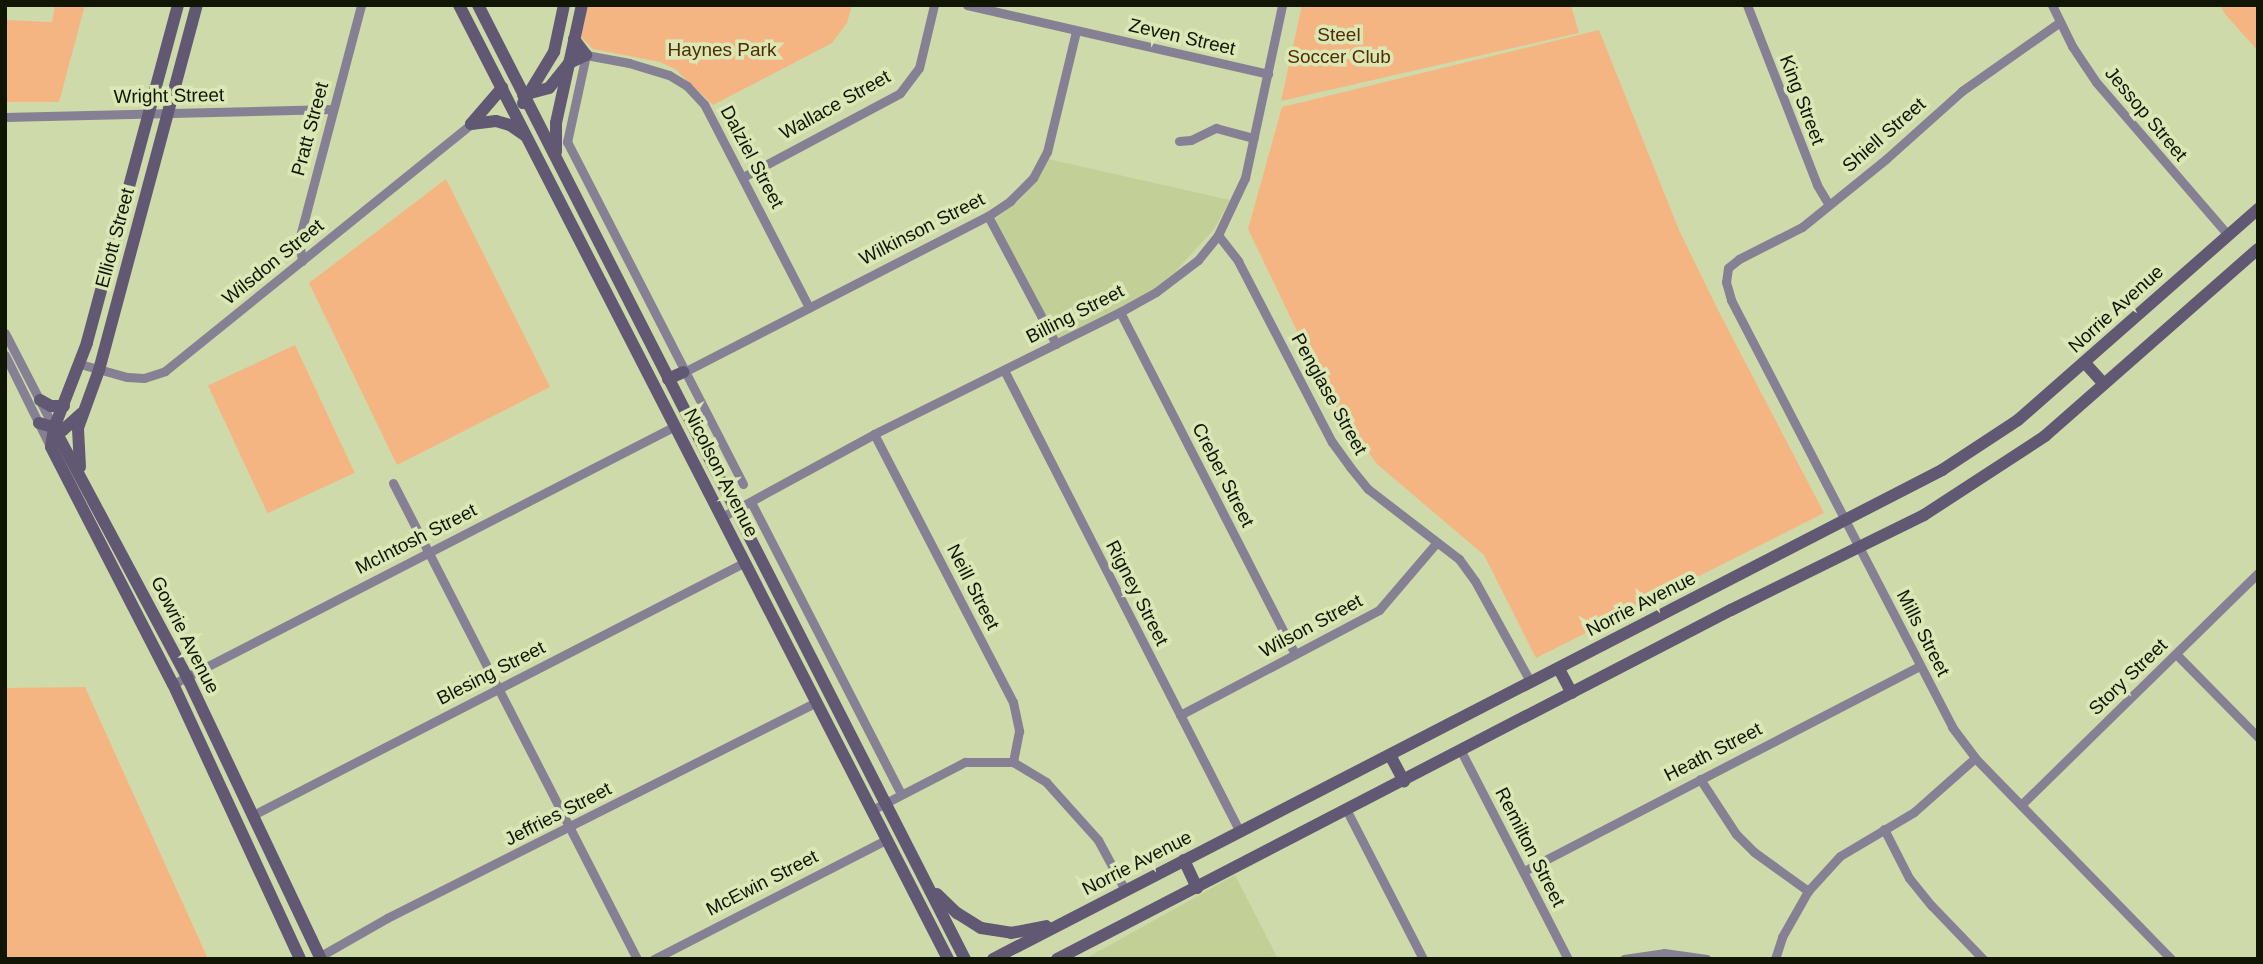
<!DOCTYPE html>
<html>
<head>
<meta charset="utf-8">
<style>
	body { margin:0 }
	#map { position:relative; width:2263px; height:964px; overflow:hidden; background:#cedaa9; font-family:Helvetica,sans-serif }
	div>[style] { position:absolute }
	.built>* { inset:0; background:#c2d098 }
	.green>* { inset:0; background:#f5b582; transform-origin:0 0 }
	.street>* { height:9px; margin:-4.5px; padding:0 4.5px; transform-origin:4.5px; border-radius:4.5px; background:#868094 }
	.secondary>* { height:12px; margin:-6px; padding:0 6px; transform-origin:6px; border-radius:6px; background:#615874 }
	span { translate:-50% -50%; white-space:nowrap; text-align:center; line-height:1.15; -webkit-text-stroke:7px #dbe8b6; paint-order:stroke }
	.park-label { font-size:19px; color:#522c07 }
	.street-label { font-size:19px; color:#111504 }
	.frame { position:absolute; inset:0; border:7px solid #111504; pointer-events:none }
</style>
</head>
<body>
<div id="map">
	<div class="built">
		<div style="clip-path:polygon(1048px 159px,1230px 200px,1215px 228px,1175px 272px,1154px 289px,1059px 341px,995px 219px,1022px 198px)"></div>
		<div style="clip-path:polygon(1235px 875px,1278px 959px,1085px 959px)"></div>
	</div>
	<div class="green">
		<div style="clip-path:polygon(55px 5px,85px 5px,59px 102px,5px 102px,5px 20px,52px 22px)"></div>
		<div style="clip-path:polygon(588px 5px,852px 5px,847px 23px,832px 43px,713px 105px,675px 69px,660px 62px,593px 49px,581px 37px)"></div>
		<div style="clip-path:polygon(1302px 5px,1571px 5px,1579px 33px,1281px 101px)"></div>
		<div style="clip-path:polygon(2220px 5px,2258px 5px,2258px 51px,2225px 14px)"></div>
		<div style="clip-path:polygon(1599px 30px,1679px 230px,1719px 312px,1824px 513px,1536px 658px,1484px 555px,1378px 465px,1334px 408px,1248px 229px,1282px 107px)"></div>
		<div style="clip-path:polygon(446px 179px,550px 387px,397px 465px,309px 283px)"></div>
		<div style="left:295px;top:345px;width:141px;height:96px;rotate:65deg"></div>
		<div style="clip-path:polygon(85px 687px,208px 959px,5px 959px,5px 688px)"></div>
	</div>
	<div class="street">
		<div style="left:967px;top:5px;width:309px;rotate:12.9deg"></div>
		<div style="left:1747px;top:5px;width:193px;rotate:68.7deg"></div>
		<div style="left:1817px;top:185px;width:23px;rotate:59deg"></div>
		<div style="left:2052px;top:5px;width:46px;rotate:64deg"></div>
		<div style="left:2072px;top:46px;width:43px;rotate:56.3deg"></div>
		<div style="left:2096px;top:82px;width:202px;rotate:49.2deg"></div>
		<div style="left:2060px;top:22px;width:120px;rotate:144.9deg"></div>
		<div style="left:1962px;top:91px;width:102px;rotate:138.2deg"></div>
		<div style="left:1886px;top:159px;width:108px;rotate:141deg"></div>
		<div style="left:1802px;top:227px;width:71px;rotate:153.1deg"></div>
		<div style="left:1739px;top:259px;width:14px;rotate:141deg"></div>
		<div style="left:1728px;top:268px;width:14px;rotate:98deg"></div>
		<div style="left:1726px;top:282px;width:19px;rotate:74deg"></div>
		<div style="left:1731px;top:300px;width:481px;rotate:62.6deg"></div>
		<div style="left:1952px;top:727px;width:39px;rotate:53deg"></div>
		<div style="left:1975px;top:758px;width:281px;rotate:45.7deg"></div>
		<div style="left:5px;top:117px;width:328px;rotate:-1.4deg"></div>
		<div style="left:1179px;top:141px;width:12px;rotate:-5deg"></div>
		<div style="left:1191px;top:140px;width:28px;rotate:-26deg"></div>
		<div style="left:1216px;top:128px;width:39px;rotate:15deg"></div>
		<div style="left:743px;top:177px;width:178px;rotate:-28.1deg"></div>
		<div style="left:900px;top:93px;width:31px;rotate:-53deg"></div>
		<div style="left:919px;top:68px;width:65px;rotate:-76.6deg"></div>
		<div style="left:988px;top:216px;width:145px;rotate:62deg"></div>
		<div style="left:1218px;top:235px;width:33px;rotate:52deg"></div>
		<div style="left:1238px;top:261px;width:204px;rotate:62.6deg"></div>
		<div style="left:1332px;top:442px;width:31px;rotate:54deg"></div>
		<div style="left:1350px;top:467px;width:28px;rotate:51deg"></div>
		<div style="left:1368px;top:489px;width:115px;rotate:37.6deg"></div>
		<div style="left:1459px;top:559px;width:27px;rotate:54deg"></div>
		<div style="left:1475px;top:581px;width:116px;rotate:61.2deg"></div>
		<div style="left:302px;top:261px;width:21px;rotate:-98deg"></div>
		<div style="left:299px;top:240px;width:243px;rotate:-75.2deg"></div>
		<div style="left:1120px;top:312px;width:384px;rotate:62.9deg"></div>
		<div style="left:5px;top:333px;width:107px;rotate:62.7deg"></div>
		<div style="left:5px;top:355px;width:102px;rotate:63.7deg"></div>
		<div style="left:80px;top:364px;width:49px;rotate:15.5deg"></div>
		<div style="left:127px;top:377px;width:17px;rotate:3deg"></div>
		<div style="left:144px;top:378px;width:22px;rotate:-18deg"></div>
		<div style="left:165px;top:371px;width:393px;rotate:-38.9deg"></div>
		<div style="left:1004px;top:370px;width:519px;rotate:62.94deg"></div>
		<div style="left:684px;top:372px;width:342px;rotate:-27.2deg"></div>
		<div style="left:988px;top:216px;width:27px;rotate:-34deg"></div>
		<div style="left:1010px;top:201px;width:33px;rotate:-45deg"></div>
		<div style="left:1033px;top:178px;width:30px;rotate:-62deg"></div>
		<div style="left:1047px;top:152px;width:124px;rotate:-76.5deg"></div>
		<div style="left:874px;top:434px;width:302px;rotate:62.6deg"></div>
		<div style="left:1013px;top:702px;width:30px;rotate:78deg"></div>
		<div style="left:1019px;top:731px;width:32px;rotate:101deg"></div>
		<div style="left:393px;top:483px;width:535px;rotate:62.86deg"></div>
		<div style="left:743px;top:484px;width:385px;rotate:-117.2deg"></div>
		<div style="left:567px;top:142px;width:89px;rotate:-77.7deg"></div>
		<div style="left:586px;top:55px;width:44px;rotate:10.5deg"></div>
		<div style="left:629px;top:63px;width:42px;rotate:16.7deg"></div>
		<div style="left:669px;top:75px;width:21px;rotate:31deg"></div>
		<div style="left:687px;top:86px;width:25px;rotate:47deg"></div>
		<div style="left:704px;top:104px;width:229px;rotate:62.7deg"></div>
		<div style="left:751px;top:502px;width:328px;rotate:62.8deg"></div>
		<div style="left:722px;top:517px;width:173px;rotate:-28.6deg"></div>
		<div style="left:874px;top:434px;width:275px;rotate:-26.4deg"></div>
		<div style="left:1120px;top:312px;width:41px;rotate:-29.1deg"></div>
		<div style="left:1156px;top:292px;width:53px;rotate:-37.3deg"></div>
		<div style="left:1198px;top:260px;width:32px;rotate:-51deg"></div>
		<div style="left:1218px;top:235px;width:63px;rotate:-64.7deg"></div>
		<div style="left:1245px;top:178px;width:177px;rotate:-77.9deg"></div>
		<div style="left:2177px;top:655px;width:115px;rotate:45.4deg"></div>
		<div style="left:173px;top:684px;width:564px;rotate:-27.2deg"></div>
		<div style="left:1180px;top:715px;width:225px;rotate:-27.8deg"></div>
		<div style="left:1379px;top:610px;width:89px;rotate:-49.5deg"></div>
		<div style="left:1461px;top:751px;width:234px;rotate:62.8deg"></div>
		<div style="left:1700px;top:779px;width:66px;rotate:56.8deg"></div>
		<div style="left:1736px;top:834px;width:25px;rotate:45deg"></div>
		<div style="left:1754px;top:852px;width:67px;rotate:35.8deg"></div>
		<div style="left:2021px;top:805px;width:332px;rotate:-44.4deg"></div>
		<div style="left:872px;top:810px;width:105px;rotate:-27.3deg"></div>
		<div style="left:965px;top:762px;width:48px"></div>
		<div style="left:1013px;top:762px;width:39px;rotate:31deg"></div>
		<div style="left:1046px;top:782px;width:78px;rotate:48.1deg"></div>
		<div style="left:1098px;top:840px;width:57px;rotate:61.6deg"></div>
		<div style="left:1347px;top:811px;width:166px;rotate:62.8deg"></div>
		<div style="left:253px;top:815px;width:553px;rotate:-27.21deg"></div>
		<div style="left:1884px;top:829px;width:55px;rotate:63deg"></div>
		<div style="left:1909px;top:878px;width:36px;rotate:51deg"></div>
		<div style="left:1932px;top:906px;width:74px;rotate:46.1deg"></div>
		<div style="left:1524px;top:871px;width:445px;rotate:-27.4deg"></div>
		<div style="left:317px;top:958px;width:81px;rotate:-29.7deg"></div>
		<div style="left:387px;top:918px;width:481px;rotate:-26.7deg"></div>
		<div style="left:654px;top:959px;width:262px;rotate:-27.2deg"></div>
		<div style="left:1624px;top:959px;width:40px;rotate:-8.5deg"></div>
		<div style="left:1664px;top:953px;width:43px;rotate:7.9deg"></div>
		<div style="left:1775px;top:959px;width:23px;rotate:-72deg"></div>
		<div style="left:1782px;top:937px;width:53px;rotate:-60.5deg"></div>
		<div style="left:1808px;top:891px;width:47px;rotate:-47.6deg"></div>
		<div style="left:1840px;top:856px;width:86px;rotate:-30.7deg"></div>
		<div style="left:1914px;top:812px;width:81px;rotate:-41.5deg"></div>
	</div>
	<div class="secondary">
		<div style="left:178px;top:5px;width:350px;rotate:105.1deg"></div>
		<div style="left:87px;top:343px;width:91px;rotate:111.2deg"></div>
		<div style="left:54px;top:428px;width:19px;rotate:99deg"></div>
		<div style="left:51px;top:447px;width:267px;rotate:62.8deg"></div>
		<div style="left:173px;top:684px;width:303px;rotate:65.2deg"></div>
		<div style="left:459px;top:5px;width:1072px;rotate:62.86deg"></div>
		<div style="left:478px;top:5px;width:1071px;rotate:62.96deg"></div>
		<div style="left:523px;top:95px;width:27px;rotate:-15deg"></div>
		<div style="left:549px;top:88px;width:32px;rotate:-51deg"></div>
		<div style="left:569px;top:63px;width:19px;rotate:-25deg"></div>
		<div style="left:586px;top:55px;width:20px;rotate:-127deg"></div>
		<div style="left:523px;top:103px;width:60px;rotate:-58.7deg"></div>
		<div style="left:554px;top:52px;width:48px;rotate:-78deg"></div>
		<div style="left:471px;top:124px;width:25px;rotate:-7deg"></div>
		<div style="left:496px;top:121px;width:15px;rotate:16deg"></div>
		<div style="left:510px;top:125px;width:19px;rotate:35deg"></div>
		<div style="left:471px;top:124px;width:48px;rotate:-49.3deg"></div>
		<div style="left:556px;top:152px;width:29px;rotate:-90deg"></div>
		<div style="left:556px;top:123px;width:121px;rotate:-77.6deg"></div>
		<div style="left:2085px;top:363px;width:28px;rotate:48deg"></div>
		<div style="left:668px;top:379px;width:17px;rotate:-24deg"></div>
		<div style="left:40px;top:400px;width:13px;rotate:29deg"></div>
		<div style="left:51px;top:406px;width:13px"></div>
		<div style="left:39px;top:423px;width:25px;rotate:16deg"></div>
		<div style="left:63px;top:430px;width:25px;rotate:-42deg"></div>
		<div style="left:54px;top:428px;width:282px;rotate:61.9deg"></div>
		<div style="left:187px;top:677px;width:312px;rotate:64.6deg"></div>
		<div style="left:80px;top:467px;width:39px;rotate:-93deg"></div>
		<div style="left:78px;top:428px;width:62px;rotate:-70.1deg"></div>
		<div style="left:99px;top:370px;width:378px;rotate:-75deg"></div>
		<div style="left:1559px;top:669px;width:27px;rotate:62deg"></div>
		<div style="left:1390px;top:755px;width:30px;rotate:62deg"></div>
		<div style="left:1184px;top:860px;width:31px;rotate:65deg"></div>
		<div style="left:937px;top:894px;width:28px;rotate:44deg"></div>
		<div style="left:957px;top:913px;width:28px;rotate:32deg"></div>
		<div style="left:981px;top:928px;width:30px;rotate:9deg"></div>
		<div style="left:1011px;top:933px;width:36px;rotate:-11deg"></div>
		<div style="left:993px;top:959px;width:1068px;rotate:-27.26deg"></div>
		<div style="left:1942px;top:470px;width:91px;rotate:-33.3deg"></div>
		<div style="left:2018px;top:420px;width:320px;rotate:-41.3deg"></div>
		<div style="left:1057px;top:959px;width:759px;rotate:-27.38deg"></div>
		<div style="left:1731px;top:610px;width:215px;rotate:-26.2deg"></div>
		<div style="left:1924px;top:515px;width:145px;rotate:-33.1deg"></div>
		<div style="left:2045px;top:436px;width:283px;rotate:-41.3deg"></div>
	</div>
	<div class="park-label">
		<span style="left:1339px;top:46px">Steel<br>Soccer Club</span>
		<span style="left:722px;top:50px">Haynes Park</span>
	</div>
	<div class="street-label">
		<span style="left:1182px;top:37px;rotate:13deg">Zeven Street</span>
		<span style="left:169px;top:96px;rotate:-1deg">Wright Street</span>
		<span style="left:1802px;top:100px;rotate:69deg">King Street</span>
		<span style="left:835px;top:105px;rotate:-29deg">Wallace Street</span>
		<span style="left:2146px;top:114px;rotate:50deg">Jessop Street</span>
		<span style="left:310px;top:129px;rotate:-75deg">Pratt Street</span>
		<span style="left:1884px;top:135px;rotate:-41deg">Shiell Street</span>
		<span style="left:752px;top:157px;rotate:62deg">Dalziel Street</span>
		<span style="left:922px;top:229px;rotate:-27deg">Wilkinson Street</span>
		<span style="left:115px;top:238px;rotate:-75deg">Elliott Street</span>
		<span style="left:273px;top:262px;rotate:-39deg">Wilsdon Street</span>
		<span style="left:2116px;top:309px;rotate:-42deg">Norrie Avenue</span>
		<span style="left:1075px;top:314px;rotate:-27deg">Billing Street</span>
		<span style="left:1329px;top:394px;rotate:61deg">Penglase Street</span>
		<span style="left:721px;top:473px;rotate:63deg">Nicolson Avenue</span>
		<span style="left:1223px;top:475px;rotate:63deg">Creber Street</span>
		<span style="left:416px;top:539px;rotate:-27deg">McIntosh Street</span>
		<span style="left:973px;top:587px;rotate:63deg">Neill Street</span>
		<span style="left:1137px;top:593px;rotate:63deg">Rigney Street</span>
		<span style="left:1641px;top:604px;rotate:-27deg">Norrie Avenue</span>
		<span style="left:1311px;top:626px;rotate:-28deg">Wilson Street</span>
		<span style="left:1923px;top:633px;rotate:63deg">Mills Street</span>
		<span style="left:185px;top:635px;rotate:63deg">Gowrie Avenue</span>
		<span style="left:491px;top:673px;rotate:-27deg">Blesing Street</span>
		<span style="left:2128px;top:677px;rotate:-44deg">Story Street</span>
		<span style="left:1713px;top:752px;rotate:-27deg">Heath Street</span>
		<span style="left:558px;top:814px;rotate:-27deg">Jeffries Street</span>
		<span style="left:1530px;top:847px;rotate:63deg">Remilton Street</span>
		<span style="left:1137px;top:863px;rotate:-27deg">Norrie Avenue</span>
		<span style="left:762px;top:883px;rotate:-27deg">McEwin Street</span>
	</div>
	<div class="frame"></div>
</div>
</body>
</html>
